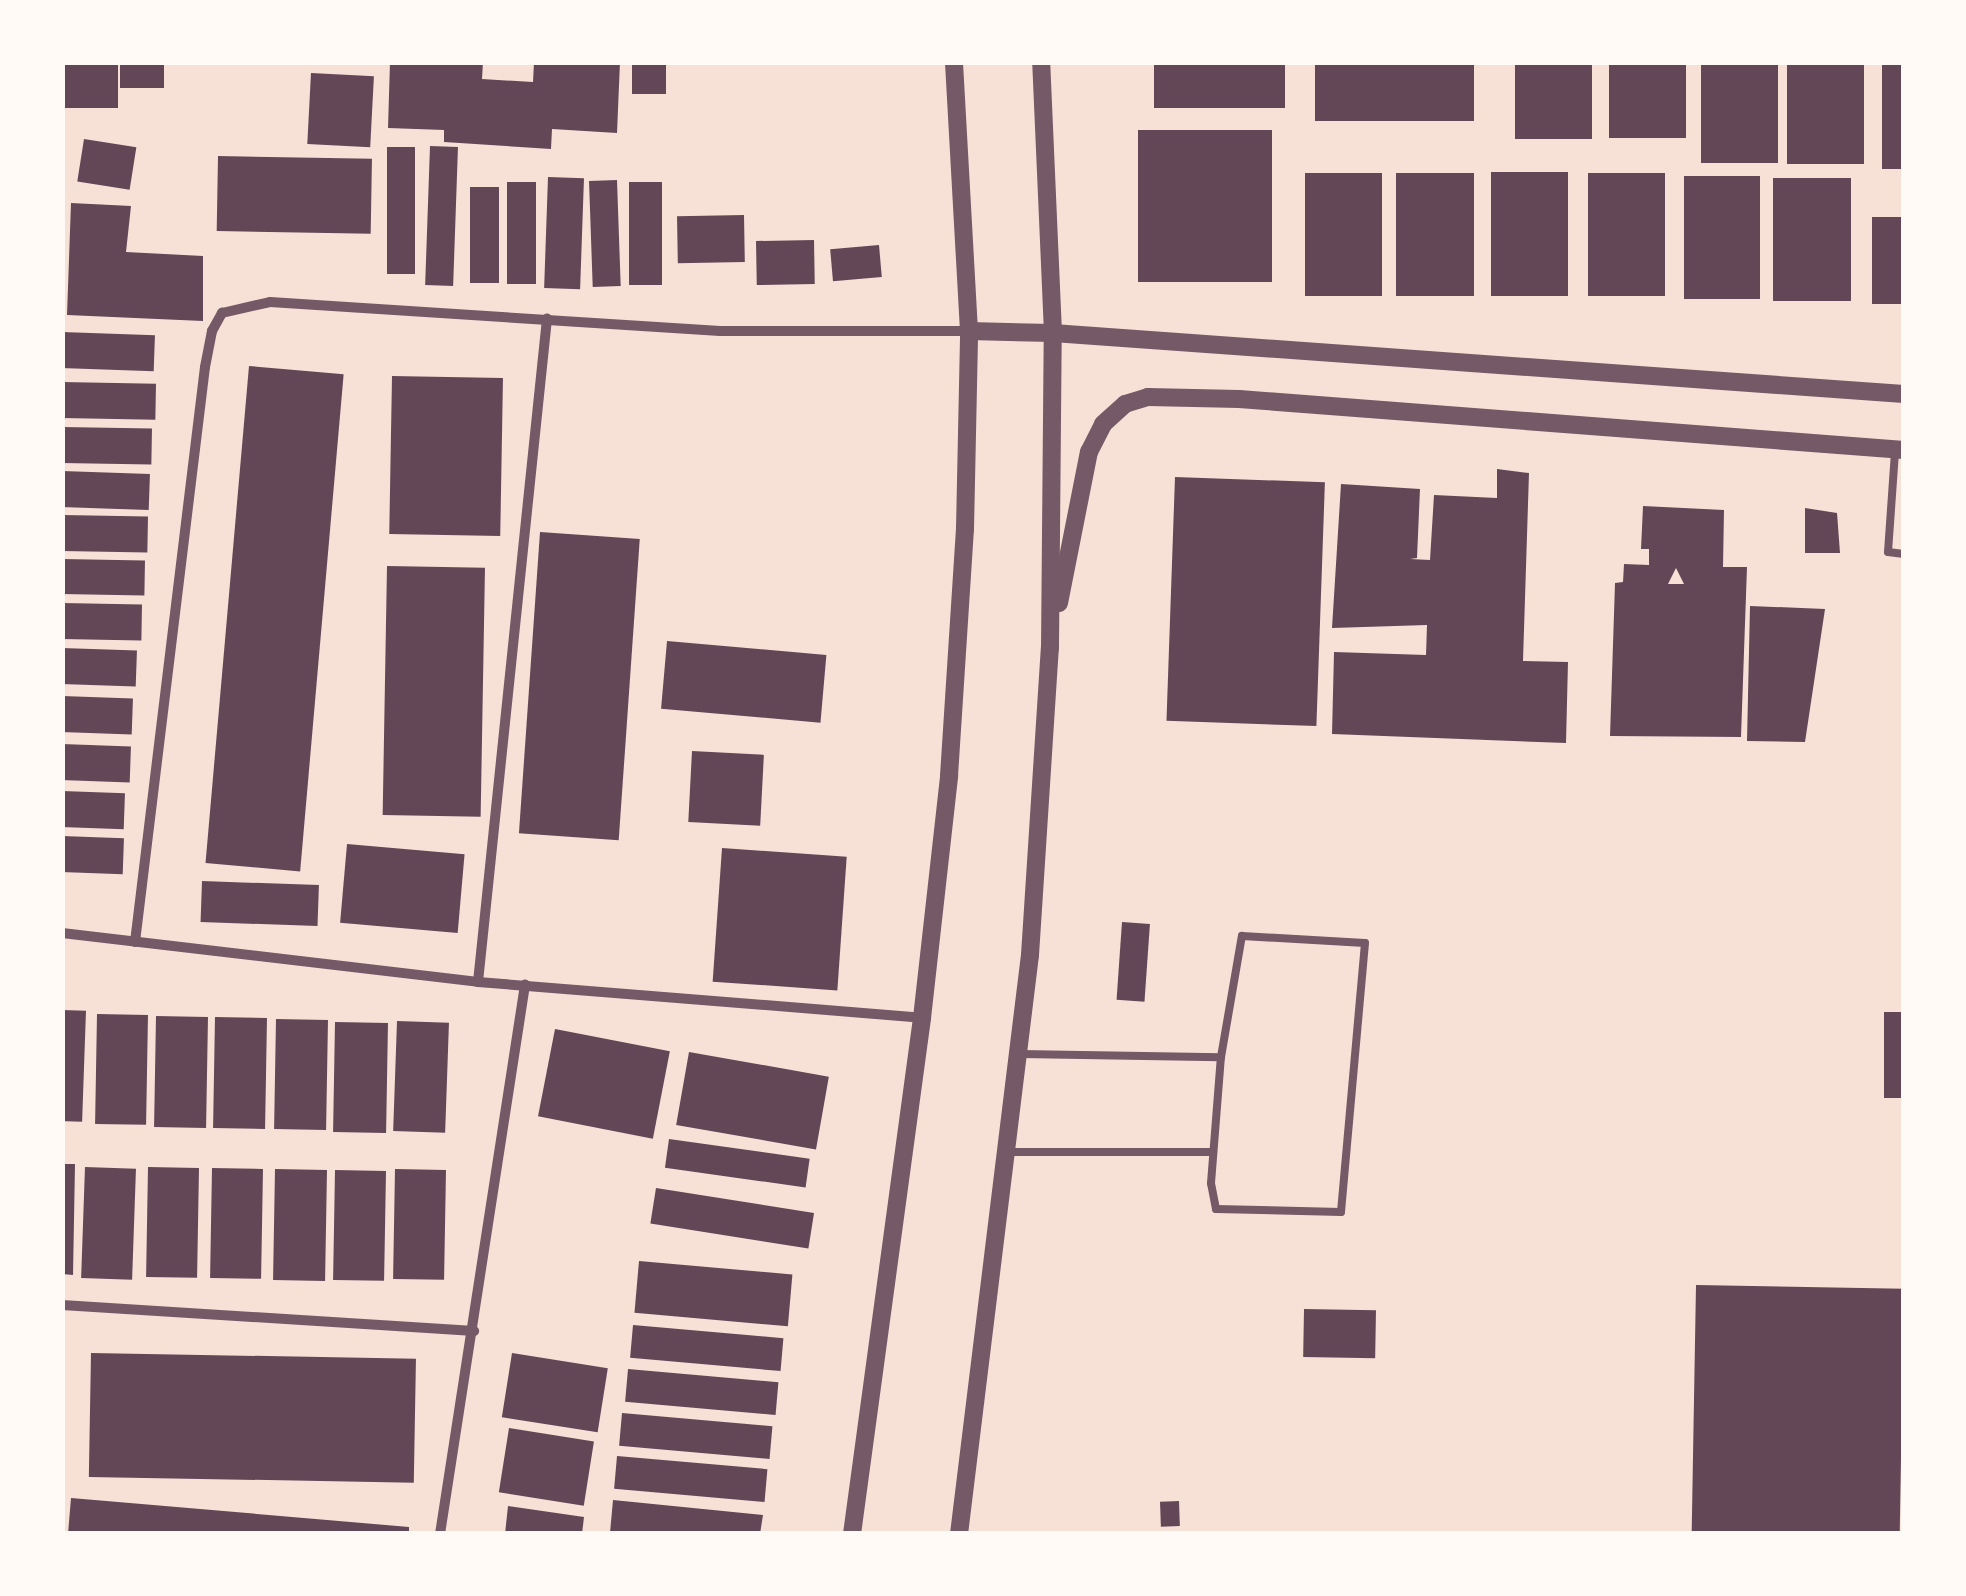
<!DOCTYPE html>
<html>
<head>
<meta charset="utf-8">
<style>
	body { margin:0 }
	#map { position:relative; width:1966px; height:1596px; overflow:hidden; background:#f7e1d7; font-family:Signika,sans-serif }
	div>[style] { position:absolute }
	.building>* { inset:0; background:#644757; transform-origin:0 0 }
	.service>* { height:8px; margin:-4px; padding:0 4px; transform-origin:4px; border-radius:4px; background:#755966 }
	.minor>* { height:10px; margin:-5px; padding:0 5px; transform-origin:5px; border-radius:5px; background:#755966 }
	.tertiary>* { height:18px; margin:-9px; padding:0 9px; transform-origin:9px; border-radius:9px; background:#755966 }
	span { translate:-50% -50%; white-space:nowrap; text-align:center; line-height:1.15; -webkit-text-stroke:8px #fffaf5; paint-order:stroke }
	.frame { position:absolute; inset:0; border:65px solid #fffaf5; pointer-events:none }
</style>
</head>
<body>
<div id="map">
	<div class="building">
		<div style="left:62px;top:62px;width:56px;height:46px"></div>
		<div style="left:120px;top:62px;width:44px;height:26px"></div>
		<div style="clip-path:polygon(390px 62px,483px 62px,482px 79px,533px 82px,534px 62px,620px 62px,617px 133px,552px 129px,551px 149px,444px 142px,444px 130px,388px 128px)"></div>
		<div style="left:632px;top:62px;width:34px;height:32px"></div>
		<div style="left:1154px;top:62px;width:131px;height:46px"></div>
		<div style="left:1315px;top:62px;width:159px;height:59px"></div>
		<div style="left:1515px;top:62px;width:77px;height:77px"></div>
		<div style="left:1609px;top:62px;width:77px;height:76px"></div>
		<div style="left:1701px;top:62px;width:77px;height:101px"></div>
		<div style="left:1787px;top:62px;width:77px;height:102px"></div>
		<div style="left:1882px;top:62px;width:22px;height:107px"></div>
		<div style="left:311px;top:73px;width:63px;height:71px;rotate:3deg"></div>
		<div style="left:1138px;top:130px;width:134px;height:152px"></div>
		<div style="left:84px;top:139px;width:53px;height:43px;rotate:9deg"></div>
		<div style="left:430px;top:146px;width:28px;height:139px;rotate:2deg"></div>
		<div style="left:387px;top:147px;width:28px;height:127px"></div>
		<div style="left:218px;top:156px;width:154px;height:75px;rotate:1deg"></div>
		<div style="left:1491px;top:172px;width:77px;height:124px"></div>
		<div style="left:1305px;top:173px;width:77px;height:123px"></div>
		<div style="left:1396px;top:173px;width:78px;height:123px"></div>
		<div style="left:1588px;top:173px;width:77px;height:123px"></div>
		<div style="left:1684px;top:176px;width:76px;height:123px"></div>
		<div style="left:548px;top:177px;width:36px;height:111px;rotate:2deg"></div>
		<div style="left:1773px;top:178px;width:78px;height:123px"></div>
		<div style="left:617px;top:180px;width:106px;height:28px;rotate:88deg"></div>
		<div style="left:507px;top:182px;width:29px;height:102px"></div>
		<div style="left:629px;top:182px;width:33px;height:103px"></div>
		<div style="left:470px;top:187px;width:29px;height:96px"></div>
		<div style="clip-path:polygon(71px 203px,131px 206px,126px 252px,203px 256px,203px 321px,67px 315px)"></div>
		<div style="left:744px;top:215px;width:47px;height:67px;rotate:89deg"></div>
		<div style="left:1872px;top:217px;width:32px;height:87px"></div>
		<div style="left:814px;top:240px;width:44px;height:58px;rotate:89deg"></div>
		<div style="left:879px;top:245px;width:32px;height:49px;rotate:85deg"></div>
		<div style="left:62px;top:332px;width:93px;height:36px;rotate:2deg"></div>
		<div style="left:249px;top:366px;width:95px;height:499px;rotate:5deg"></div>
		<div style="left:392px;top:376px;width:111px;height:158px;rotate:1deg"></div>
		<div style="left:62px;top:382px;width:94px;height:36px;rotate:1deg"></div>
		<div style="left:62px;top:427px;width:90px;height:36px;rotate:1deg"></div>
		<div style="clip-path:polygon(1497px 469px,1529px 473px,1523px 661px,1568px 662px,1566px 743px,1332px 734px,1334px 652px,1426px 655px,1427px 625px,1332px 628px,1341px 484px,1420px 489px,1417px 558px,1410px 559px,1430px 560px,1434px 495px,1497px 498px)"></div>
		<div style="left:62px;top:471px;width:88px;height:36px;rotate:2deg"></div>
		<div style="left:1175px;top:477px;width:150px;height:244px;rotate:2deg"></div>
		<div style="clip-path:polygon(evenodd,1643px 506px,1724px 510px,1723px 567px,1747px 567px,1741px 737px,1610px 736px,1615px 583px,1623px 582px,1624px 564px,1649px 565px,1649px 549px,1641px 549px,1643px 506px,1676px 568px,1684px 584px,1668px 584px,1676px 568px)"></div>
		<div style="clip-path:polygon(1805px 508px,1837px 513px,1840px 553px,1805px 553px)"></div>
		<div style="left:62px;top:515px;width:86px;height:36px;rotate:1deg"></div>
		<div style="left:540px;top:532px;width:100px;height:302px;rotate:4deg"></div>
		<div style="left:62px;top:559px;width:83px;height:35px;rotate:1deg"></div>
		<div style="left:387px;top:566px;width:98px;height:249px;rotate:1deg"></div>
		<div style="left:62px;top:603px;width:80px;height:36px;rotate:1deg"></div>
		<div style="clip-path:polygon(1750px 606px,1825px 609px,1805px 742px,1747px 741px)"></div>
		<div style="left:667px;top:641px;width:160px;height:68px;rotate:5deg"></div>
		<div style="left:62px;top:648px;width:75px;height:36px;rotate:2deg"></div>
		<div style="left:62px;top:696px;width:71px;height:36px;rotate:2deg"></div>
		<div style="left:62px;top:744px;width:69px;height:36px;rotate:2deg"></div>
		<div style="left:692px;top:751px;width:72px;height:71px;rotate:3deg"></div>
		<div style="left:62px;top:791px;width:63px;height:36px;rotate:2deg"></div>
		<div style="left:62px;top:836px;width:62px;height:36px;rotate:2deg"></div>
		<div style="left:347px;top:844px;width:118px;height:79px;rotate:5deg"></div>
		<div style="left:722px;top:848px;width:125px;height:134px;rotate:4deg"></div>
		<div style="left:202px;top:881px;width:117px;height:41px;rotate:2deg"></div>
		<div style="left:1122px;top:922px;width:28px;height:78px;rotate:4deg"></div>
		<div style="left:62px;top:1010px;width:24px;height:111px;rotate:2deg"></div>
		<div style="left:1904px;top:1012px;width:86px;height:20px;rotate:90deg"></div>
		<div style="left:97px;top:1014px;width:51px;height:110px;rotate:1deg"></div>
		<div style="left:156px;top:1016px;width:52px;height:111px;rotate:1deg"></div>
		<div style="left:215px;top:1017px;width:52px;height:111px;rotate:1deg"></div>
		<div style="left:276px;top:1019px;width:52px;height:110px;rotate:1deg"></div>
		<div style="left:397px;top:1021px;width:52px;height:110px;rotate:2deg"></div>
		<div style="left:335px;top:1022px;width:53px;height:110px;rotate:1deg"></div>
		<div style="left:555px;top:1029px;width:117px;height:89px;rotate:11deg"></div>
		<div style="left:689px;top:1052px;width:142px;height:74px;rotate:10deg"></div>
		<div style="left:669px;top:1139px;width:142px;height:29px;rotate:8deg"></div>
		<div style="clip-path:polygon(62px 1164px,75px 1164px,73px 1275px,62px 1274px)"></div>
		<div style="left:85px;top:1167px;width:51px;height:111px;rotate:2deg"></div>
		<div style="left:148px;top:1167px;width:51px;height:110px;rotate:1deg"></div>
		<div style="left:212px;top:1168px;width:51px;height:110px;rotate:1deg"></div>
		<div style="left:275px;top:1169px;width:52px;height:111px;rotate:1deg"></div>
		<div style="left:395px;top:1169px;width:51px;height:110px;rotate:1deg"></div>
		<div style="left:335px;top:1170px;width:51px;height:110px;rotate:1deg"></div>
		<div style="left:656px;top:1188px;width:160px;height:36px;rotate:9deg"></div>
		<div style="left:639px;top:1261px;width:154px;height:52px;rotate:5deg"></div>
		<div style="left:1696px;top:1285px;width:208px;height:249px;rotate:1deg"></div>
		<div style="left:1304px;top:1309px;width:72px;height:48px;rotate:1deg"></div>
		<div style="left:633px;top:1325px;width:151px;height:33px;rotate:5deg"></div>
		<div style="left:91px;top:1353px;width:325px;height:124px;rotate:1deg"></div>
		<div style="left:512px;top:1353px;width:97px;height:65px;rotate:9deg"></div>
		<div style="left:628px;top:1369px;width:151px;height:33px;rotate:5deg"></div>
		<div style="left:622px;top:1413px;width:151px;height:33px;rotate:5deg"></div>
		<div style="left:509px;top:1428px;width:86px;height:65px;rotate:9deg"></div>
		<div style="left:617px;top:1456px;width:151px;height:33px;rotate:5deg"></div>
		<div style="clip-path:polygon(71px 1498px,409px 1527px,409px 1534px,68px 1534px)"></div>
		<div style="clip-path:polygon(613px 1500px,763px 1515px,760px 1534px,610px 1533px)"></div>
		<div style="left:1179px;top:1501px;width:25px;height:19px;rotate:88deg"></div>
		<div style="clip-path:polygon(508px 1506px,584px 1517px,582px 1534px,505px 1534px)"></div>
	</div>
	<div class="service">
		<div style="left:1895px;top:452px;width:100px;rotate:94deg"></div>
		<div style="left:1888px;top:552px;width:16px;rotate:7deg"></div>
		<div style="left:1020px;top:1054px;width:201px;rotate:0.9deg"></div>
		<div style="left:1221px;top:1057px;width:123px;rotate:-80.2deg"></div>
		<div style="left:1242px;top:936px;width:123px;rotate:3.3deg"></div>
		<div style="left:1365px;top:943px;width:270px;rotate:95.1deg"></div>
		<div style="left:1341px;top:1212px;width:125px;rotate:-178.6deg"></div>
		<div style="left:1216px;top:1209px;width:26px;rotate:-101deg"></div>
		<div style="left:1211px;top:1183px;width:126px;rotate:-85.5deg"></div>
		<div style="left:1009px;top:1152px;width:204px"></div>
	</div>
	<div class="minor">
		<div style="left:62px;top:933px;width:419px;rotate:6.7deg"></div>
		<div style="left:478px;top:982px;width:445px;rotate:4.6deg"></div>
		<div style="left:135px;top:942px;width:579px;rotate:-83.06deg"></div>
		<div style="left:205px;top:367px;width:37px;rotate:-79deg"></div>
		<div style="left:212px;top:331px;width:21px;rotate:-61deg"></div>
		<div style="left:222px;top:313px;width:49px;rotate:-12.9deg"></div>
		<div style="left:270px;top:302px;width:451px;rotate:3.7deg"></div>
		<div style="left:720px;top:331px;width:249px"></div>
		<div style="left:478px;top:982px;width:667px;rotate:-84.06deg"></div>
		<div style="left:62px;top:1305px;width:413px;rotate:3.6deg"></div>
		<div style="left:440px;top:1534px;width:556px;rotate:-81.2deg"></div>
	</div>
	<div class="tertiary">
		<div style="left:969px;top:331px;width:84px;rotate:1.4deg"></div>
		<div style="left:1053px;top:333px;width:853px;rotate:4.1deg"></div>
		<div style="left:1059px;top:603px;width:154px;rotate:-78.8deg"></div>
		<div style="left:1089px;top:452px;width:31px;rotate:-63deg"></div>
		<div style="left:1103px;top:424px;width:30px;rotate:-42deg"></div>
		<div style="left:1125px;top:404px;width:24px;rotate:-17deg"></div>
		<div style="left:1148px;top:397px;width:91px;rotate:1.3deg"></div>
		<div style="left:1239px;top:399px;width:667px;rotate:4.39deg"></div>
		<div style="left:852px;top:1534px;width:521px;rotate:-82.27deg"></div>
		<div style="left:922px;top:1018px;width:244px;rotate:-83.6deg"></div>
		<div style="left:949px;top:776px;width:248px;rotate:-86.3deg"></div>
		<div style="left:965px;top:529px;width:198px;rotate:-88.8deg"></div>
		<div style="left:969px;top:331px;width:269px;rotate:-93.2deg"></div>
		<div style="left:959px;top:1534px;width:583px;rotate:-83.01deg"></div>
		<div style="left:1030px;top:955px;width:308px;rotate:-86.3deg"></div>
		<div style="left:1050px;top:648px;width:315px;rotate:-89.5deg"></div>
		<div style="left:1053px;top:333px;width:271px;rotate:-92.5deg"></div>
	</div>
	<div class="frame"></div>
</div>
</body>
</html>
